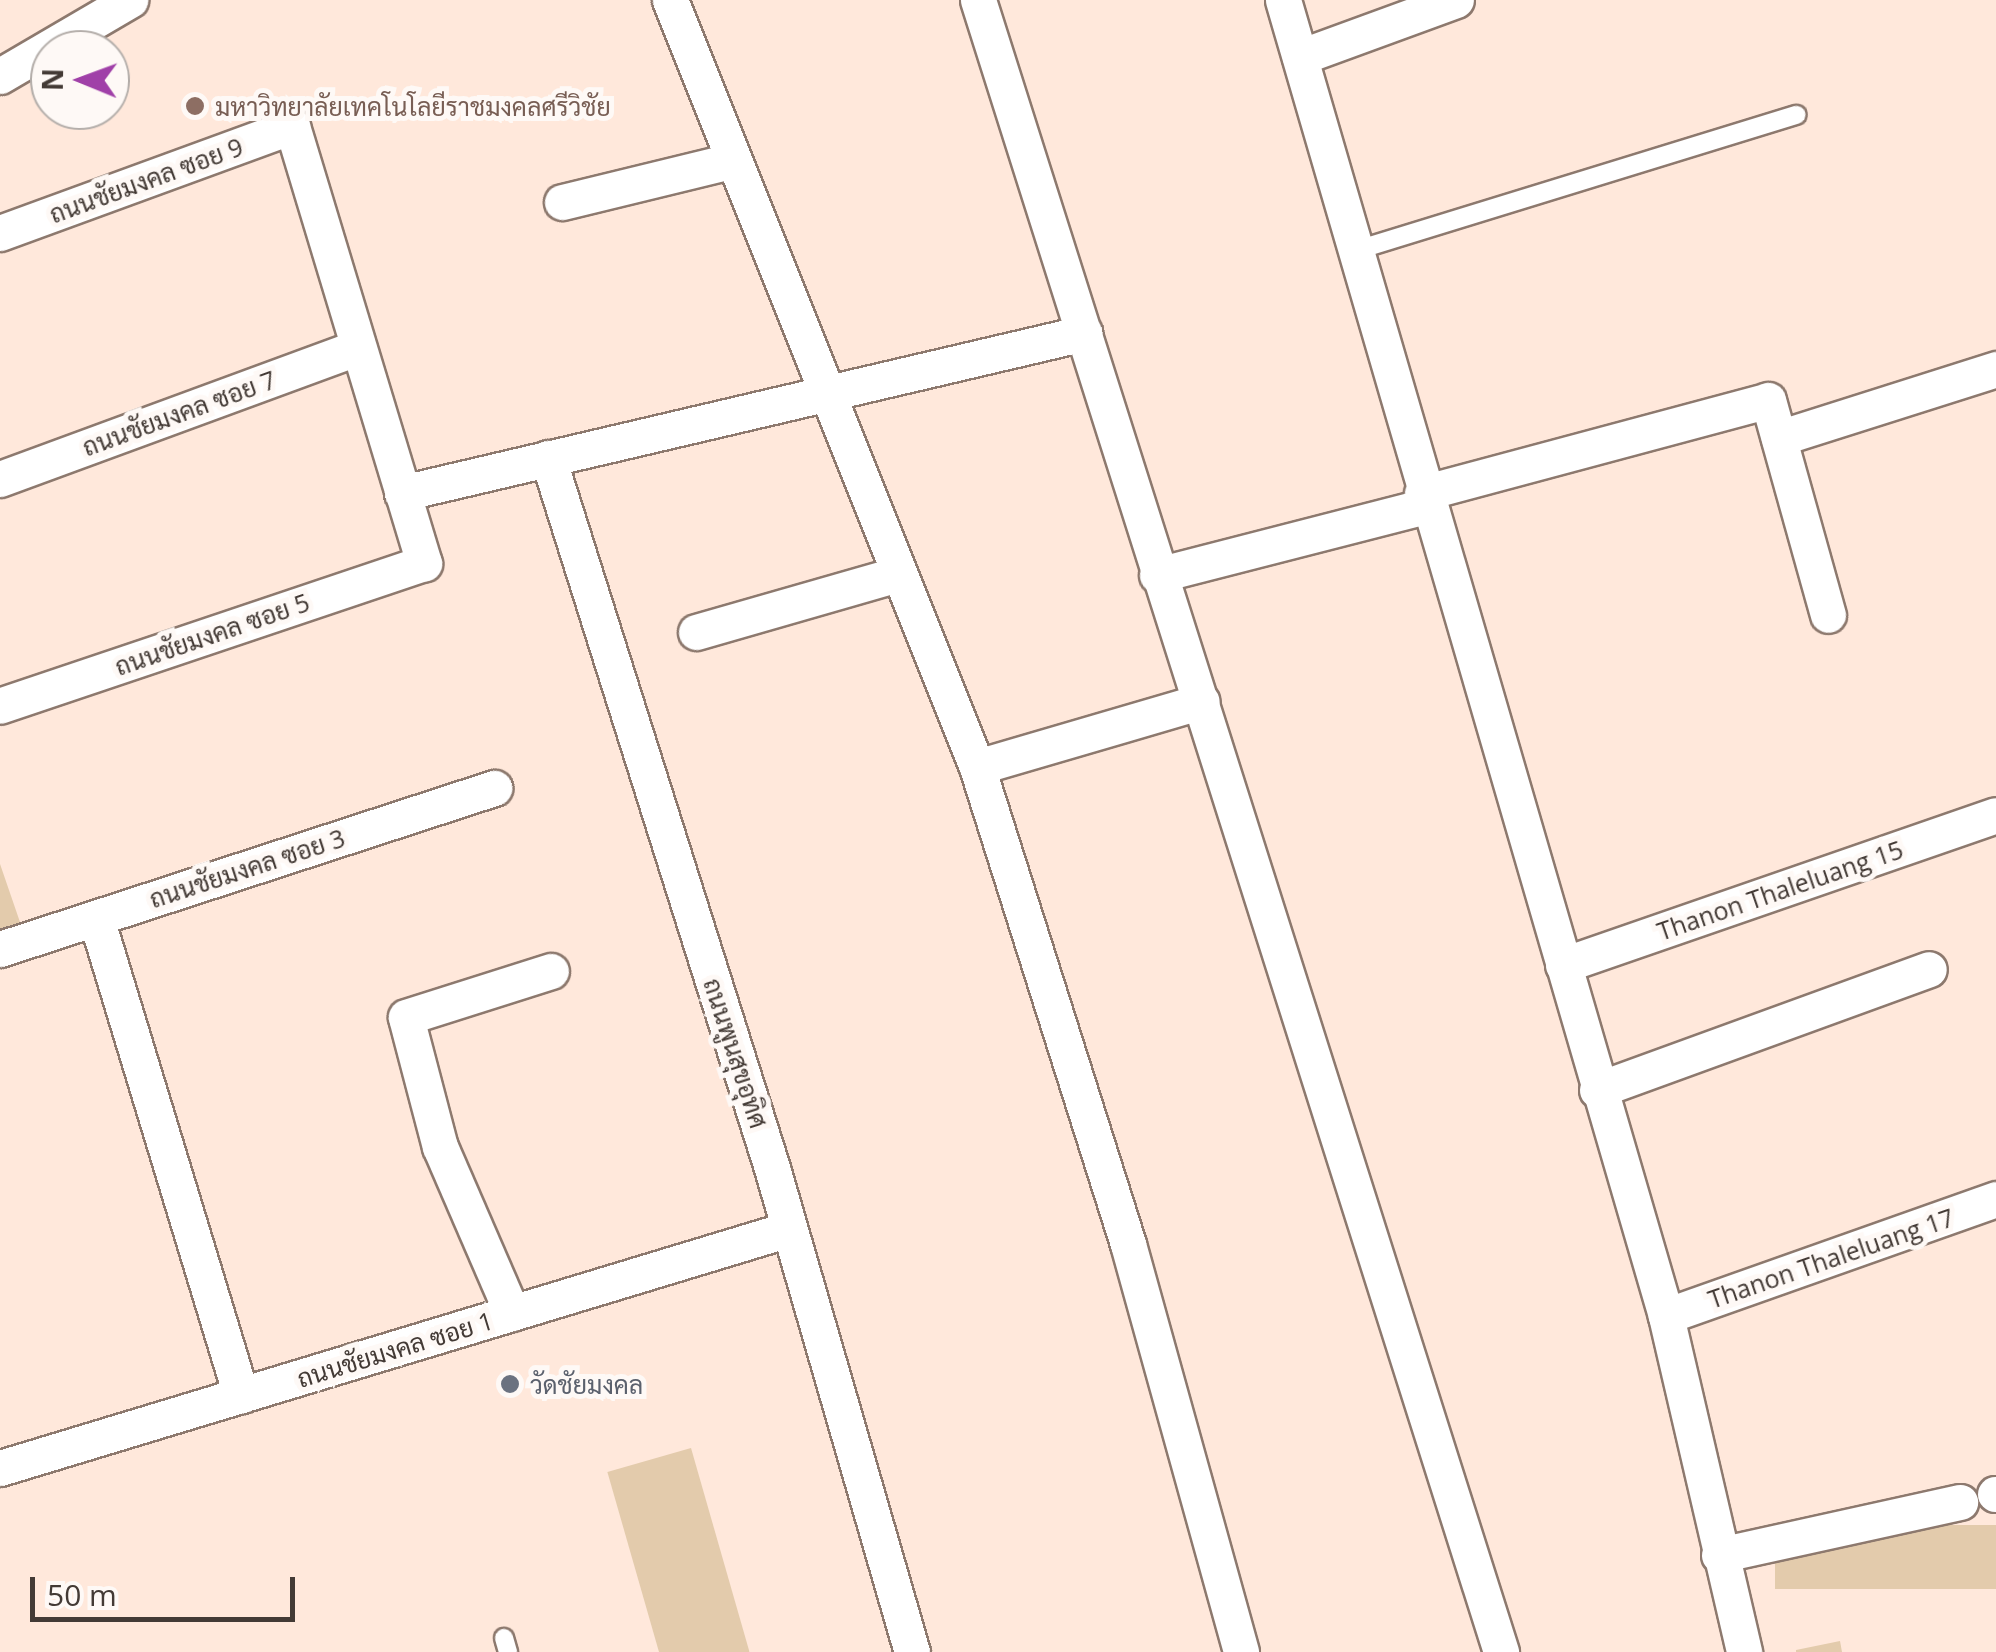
<!DOCTYPE html>
<html>
<head>
<meta charset="utf-8">
<style>
	body { margin:0 }
	#map { position:relative; width:1996px; height:1652px; overflow:hidden; background:#ffe8db; font-family:"Open Sans",Sarabun,sans-serif }
	div>[style] { position:absolute }
	.building>* { inset:0; background:#e3cbac; transform-origin:0 0 }
	.roads { filter:drop-shadow(2px 0 #8d796e) drop-shadow(-2px 0 #8d796e) drop-shadow(0 2px #8d796e) drop-shadow(0 -2px #8d796e) }
	.service>* { height:18px; margin:-9px; padding:0 9px; transform-origin:9px; border-radius:9px; background:#fff }
	.minor>* { height:35px; margin:-17.5px; padding:0 17.5px; transform-origin:17.5px; border-radius:17.5px; background:#fff }
	.dots>* { width:28px; height:28px; translate:-50% -50%; box-sizing:border-box; border:5px solid #fef9f6; border-radius:50% }
	span { translate:-50% -50%; white-space:nowrap; text-align:center; line-height:1.15; -webkit-text-stroke:10px #fef9f6; paint-order:stroke }
	.education-label { font-size:25px; color:#785e54 }
	.left { translate:0 -50%; text-align:left }
	.street-label { font-size:25px; color:#433a35 }
	.worship-label { font-size:25px; color:#5b616d }
	.north { position:absolute; left:30px; top:30px; width:100px; height:100px; box-sizing:border-box; background:#fef9f6; border:2px solid #b3ada9; border-radius:50%; rotate:271deg; font-size:28px; font-weight:700; line-height:40px; text-align:center; color:#433a35 }
	.north::after { content:''; display:block; margin:auto; width:35px; height:45px; background:#a040a8; clip-path:polygon(50% 0,100% 100%,50% 72%,0 100%) }
	.scale { position:absolute; left:30px; top:1577px; width:265px; height:45px; box-sizing:border-box; border:5px solid #433a35; border-top:0; padding-left:12px; font-size:30px; line-height:35px; white-space:nowrap; color:#433a35; -webkit-text-stroke:8px #fef9f6; paint-order:stroke }
</style>
</head>
<body>
<div id="map">
	<div class="building">
		<div style="clip-path:polygon(0 864px,21px 925px,0 933px)"></div>
		<div style="left:691px;top:1448px;width:212px;height:87px;rotate:74deg"></div>
		<div style="left:1996px;top:1525px;width:64px;height:221px;rotate:90deg"></div>
		<div style="clip-path:polygon(1840px 1641px,1842px 1652px,1796px 1652px,1796px 1650px)"></div>
	</div>
	<div class="roads">
		<div class="service">
			<div style="left:1354px;top:251px;width:463px;rotate:-17.1deg"></div>
			<div style="left:504px;top:1638px;width:15px;rotate:74deg"></div>
		</div>
		<div class="minor">
			<div style="left:670px;top:0;width:826px;rotate:68.19deg"></div>
			<div style="left:977px;top:767px;width:500px;rotate:72.43deg"></div>
			<div style="left:1128px;top:1244px;width:423px;rotate:74.5deg"></div>
			<div style="left:978px;top:0;width:1733px;rotate:72.43deg"></div>
			<div style="left:1283px;top:0;width:1371px;rotate:73.77deg"></div>
			<div style="left:1666px;top:1316px;width:345px;rotate:76.9deg"></div>
			<div style="left:1300px;top:57px;width:166px;rotate:-20.1deg"></div>
			<div style="left:0;top:76px;width:151px;rotate:-30.3deg"></div>
			<div style="left:562px;top:202px;width:173px;rotate:-13.7deg"></div>
			<div style="left:0;top:233px;width:311px;rotate:-20.1deg"></div>
			<div style="left:292px;top:126px;width:457px;rotate:73.2deg"></div>
			<div style="left:424px;top:563px;width:447px;rotate:161.4deg"></div>
			<div style="left:1779px;top:438px;width:228px;rotate:-17.6deg"></div>
			<div style="left:548px;top:458px;width:744px;rotate:72.49deg"></div>
			<div style="left:772px;top:1168px;width:504px;rotate:73.87deg"></div>
			<div style="left:0;top:479px;width:380px;rotate:-20.2deg"></div>
			<div style="left:402px;top:493px;width:701px;rotate:-13.2deg"></div>
			<div style="left:1422px;top:493px;width:358px;rotate:-15deg"></div>
			<div style="left:1768px;top:400px;width:223px;rotate:74.4deg"></div>
			<div style="left:1157px;top:575px;width:278px;rotate:-14.4deg"></div>
			<div style="left:696px;top:632px;width:210px;rotate:-16deg"></div>
			<div style="left:977px;top:767px;width:234px;rotate:-16.3deg"></div>
			<div style="left:96px;top:918px;width:499px;rotate:73.1deg"></div>
			<div style="left:0;top:949px;width:520px;rotate:-18.05deg"></div>
			<div style="left:1563px;top:965px;width:458px;rotate:-19.1deg"></div>
			<div style="left:1597px;top:1090px;width:353px;rotate:-20deg"></div>
			<div style="left:512px;top:1313px;width:181px;rotate:-113.4deg"></div>
			<div style="left:440px;top:1147px;width:134px;rotate:-104.7deg"></div>
			<div style="left:406px;top:1017px;width:152px;rotate:-17.6deg"></div>
			<div style="left:1666px;top:1316px;width:350px;rotate:-19.5deg"></div>
			<div style="left:0;top:1468px;width:824px;rotate:-16.85deg"></div>
			<div style="left:1995px;top:1494px;width:1px"></div>
			<div style="left:1719px;top:1555px;width:247px;rotate:-12.4deg"></div>
		</div>
	</div>
	<div class="dots">
		<div style="left:195px;top:106px;background:#8d6e63"></div>
		<div style="left:510px;top:1384px;background:#6b7280"></div>
	</div>
	<div class="education-label">
		<span class="left" style="left:215px;top:106px">มหาวิทยาลัยเทคโนโลยีราชมงคลศรีวิชัย</span>
	</div>
	<div class="street-label">
		<span style="left:146px;top:180px;rotate:-20deg">ถนนชัยมงคล ซอย 9</span>
		<span style="left:179px;top:413px;rotate:-20deg">ถนนชัยมงคล ซอย 7</span>
		<span style="left:212px;top:634px;rotate:-19deg">ถนนชัยมงคล ซอย 5</span>
		<span style="left:247px;top:868px;rotate:-18deg">ถนนชัยมงคล ซอย 3</span>
		<span style="left:1780px;top:890px;rotate:-19deg">Thanon Thaleluang 15</span>
		<span style="left:736px;top:1053px;rotate:72deg">ถนนพูนสุขอุทิศ</span>
		<span style="left:1831px;top:1258px;rotate:-19deg">Thanon Thaleluang 17</span>
		<span style="left:395px;top:1349px;rotate:-17deg">ถนนชัยมงคล ซอย 1</span>
	</div>
	<div class="worship-label">
		<span class="left" style="left:530px;top:1384px">วัดชัยมงคล</span>
	</div>
	<div class="north">N</div>
	<div class="scale">50 m</div>
</div>
</body>
</html>
